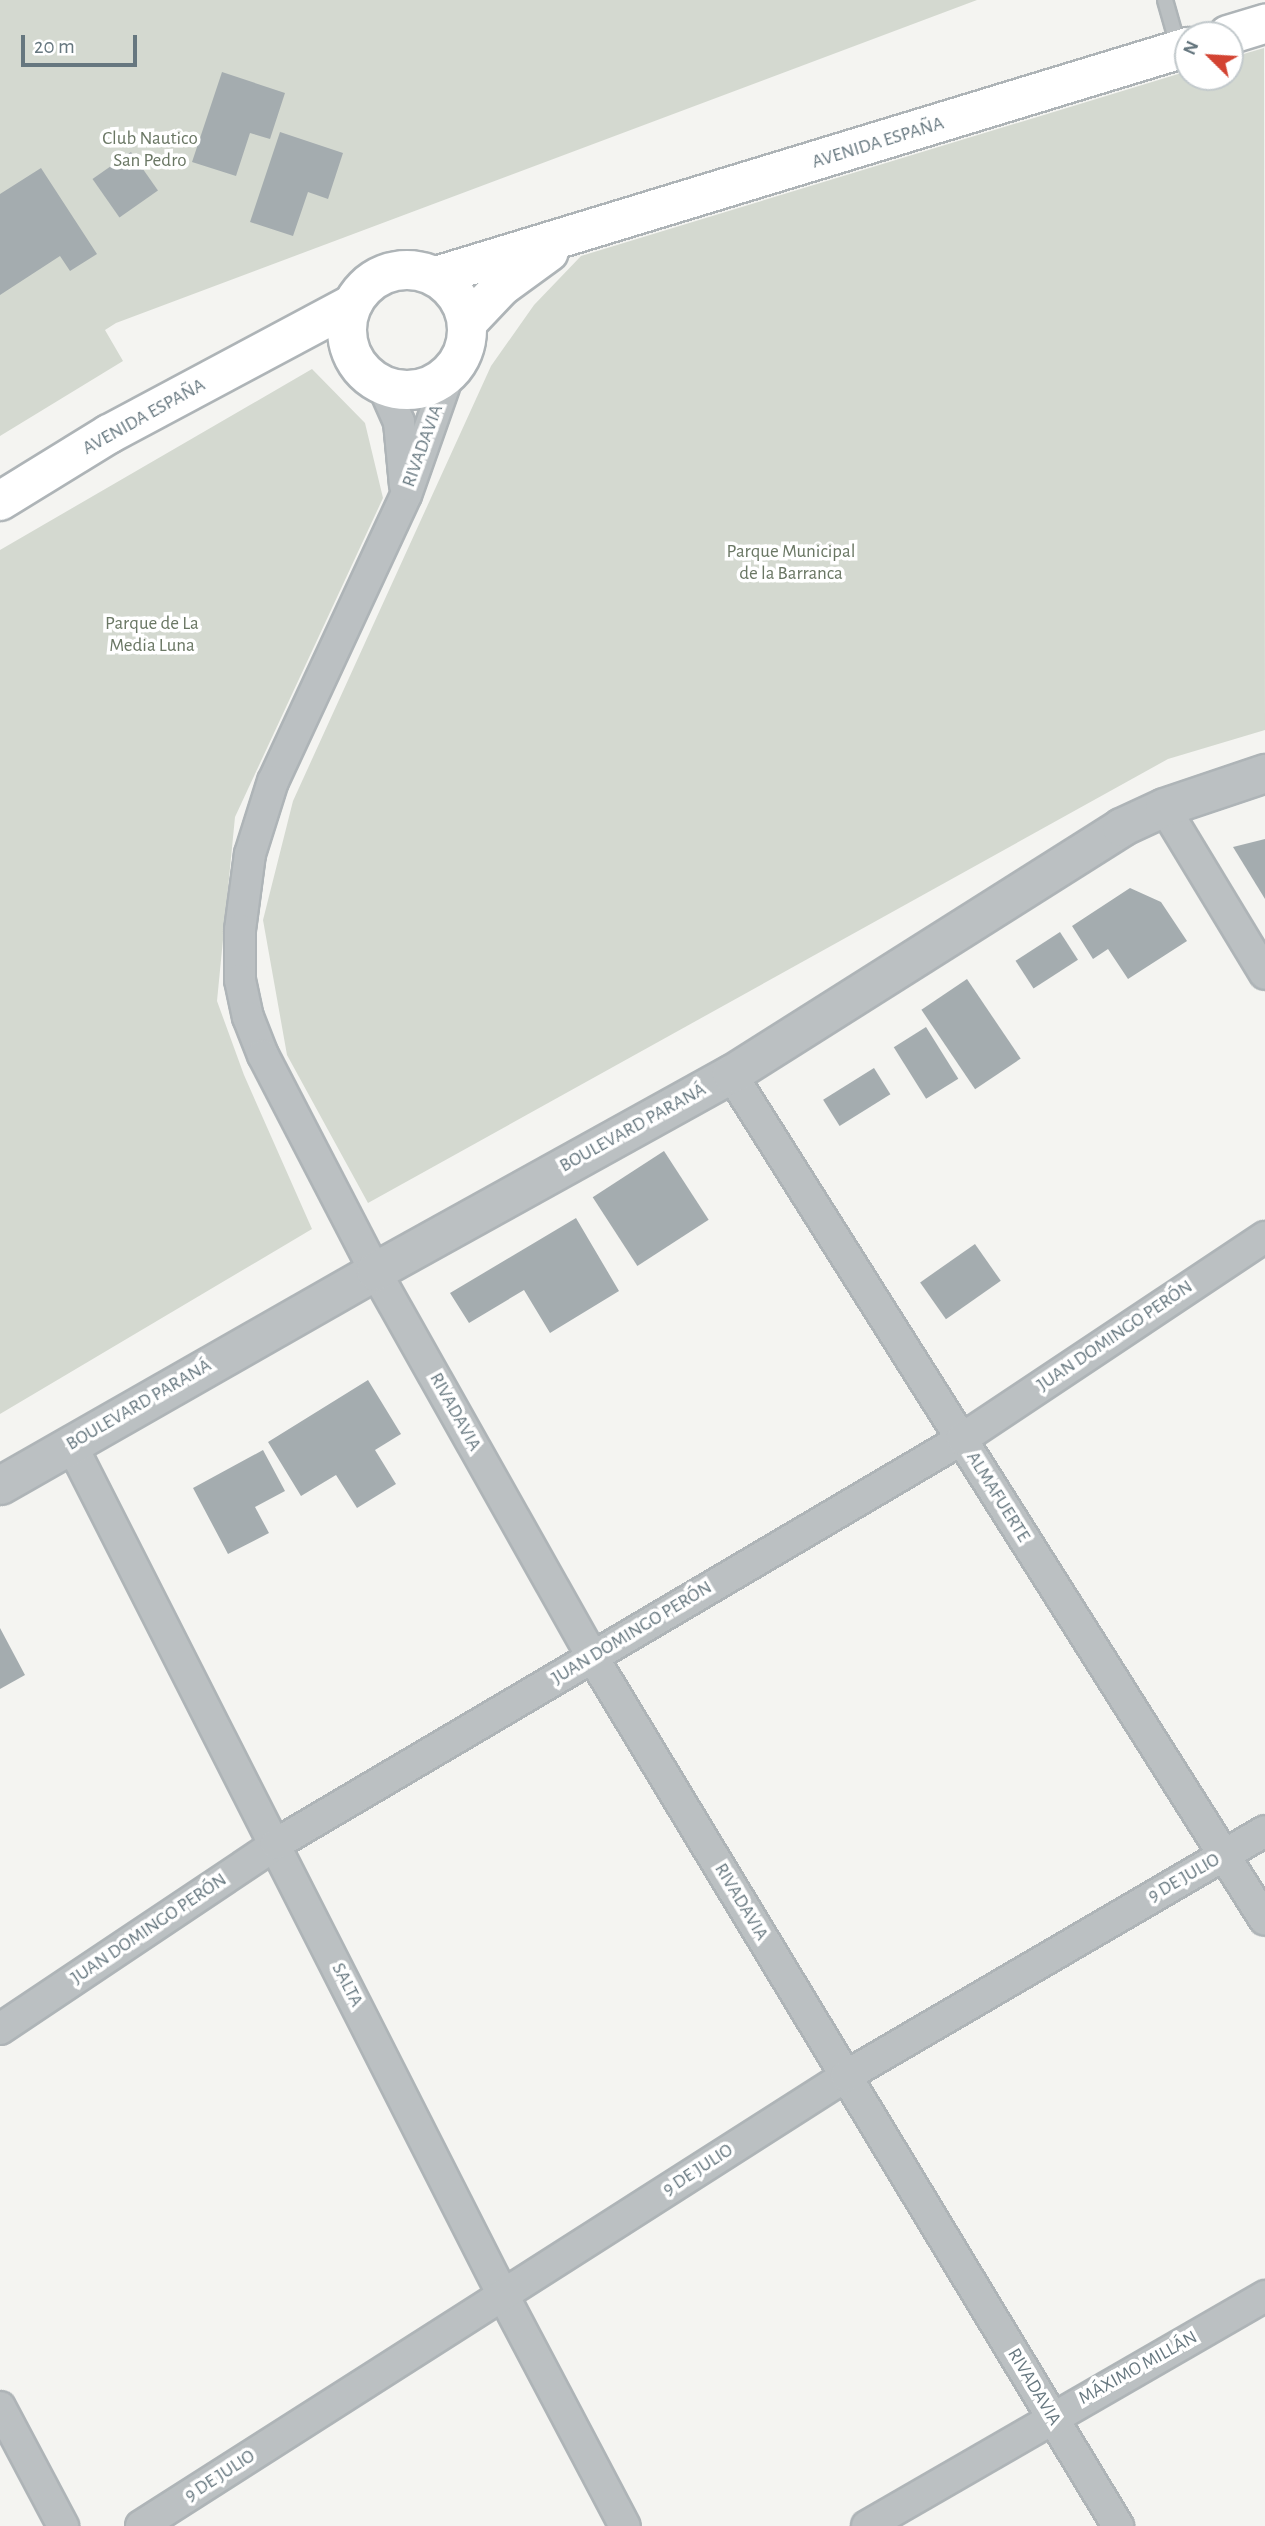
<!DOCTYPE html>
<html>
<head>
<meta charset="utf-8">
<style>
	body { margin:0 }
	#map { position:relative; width:1265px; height:2526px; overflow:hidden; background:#f4f4f1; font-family:"Alegreya Sans",sans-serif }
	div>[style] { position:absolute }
	.green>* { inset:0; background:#d4d9d0 }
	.building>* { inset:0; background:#a4acaf; transform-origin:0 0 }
	.roads { filter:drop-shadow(2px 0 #aeb4b7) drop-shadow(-2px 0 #aeb4b7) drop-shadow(0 2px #aeb4b7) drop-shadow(0 -2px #aeb4b7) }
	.service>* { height:14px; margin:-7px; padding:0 7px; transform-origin:7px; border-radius:7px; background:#bbc0c2 }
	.minor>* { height:30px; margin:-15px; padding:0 15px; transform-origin:15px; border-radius:15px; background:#bbc0c2 }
	.tertiary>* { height:37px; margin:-18.5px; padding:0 18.5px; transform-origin:18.5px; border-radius:18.5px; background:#bbc0c2 }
	.secondary>* { height:38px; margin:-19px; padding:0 19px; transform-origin:19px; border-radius:19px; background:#fff }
	.secondary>.ring { margin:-19px; padding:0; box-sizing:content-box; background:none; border:38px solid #fff; border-radius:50% }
	span { translate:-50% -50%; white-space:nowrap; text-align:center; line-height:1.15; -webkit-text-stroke:7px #fff; paint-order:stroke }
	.park-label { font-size:19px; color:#6a7764 }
	.street-label { font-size:19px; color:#66777f }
	.north { position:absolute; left:1174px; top:21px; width:70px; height:70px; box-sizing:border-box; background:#fff; border:2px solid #c2c9cc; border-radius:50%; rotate:294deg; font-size:19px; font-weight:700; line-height:28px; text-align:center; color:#66777f }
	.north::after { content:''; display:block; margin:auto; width:24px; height:32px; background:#d34332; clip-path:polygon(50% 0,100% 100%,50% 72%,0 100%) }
	.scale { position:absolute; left:21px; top:35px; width:116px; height:32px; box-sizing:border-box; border:4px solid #66777f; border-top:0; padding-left:9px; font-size:21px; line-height:24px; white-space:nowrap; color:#66777f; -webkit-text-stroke:5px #fff; paint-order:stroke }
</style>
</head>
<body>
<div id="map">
	<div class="green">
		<div style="clip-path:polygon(0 0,977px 0,116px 323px,105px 330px,123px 361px,0 436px)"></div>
		<div style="clip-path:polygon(1264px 48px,1265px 730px,1168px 759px,368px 1203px,287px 1055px,263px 920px,293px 801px,491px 366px,534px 305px,581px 256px,1188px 71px,1188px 77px,1230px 77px,1230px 58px)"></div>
		<div style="clip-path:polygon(312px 369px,365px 423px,383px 498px,235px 817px,217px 1001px,244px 1075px,312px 1229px,0 1414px,0 550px)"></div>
	</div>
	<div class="building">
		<div style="clip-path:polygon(222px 72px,285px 93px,270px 139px,250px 133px,236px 176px,192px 162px)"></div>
		<div style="clip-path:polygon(280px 132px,343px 153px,328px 199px,308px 192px,293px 236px,250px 222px)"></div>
		<div style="left:131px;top:152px;width:47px;height:47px;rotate:55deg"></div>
		<div style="clip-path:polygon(41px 168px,97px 254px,70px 271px,60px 256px,0 295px,0 194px)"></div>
		<div style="clip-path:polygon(1265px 839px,1265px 899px,1233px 847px)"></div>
		<div style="clip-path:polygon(1130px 888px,1161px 902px,1187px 941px,1128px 979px,1108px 949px,1093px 959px,1072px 926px)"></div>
		<div style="left:1060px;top:932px;width:33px;height:53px;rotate:57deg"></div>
		<div style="left:967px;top:979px;width:96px;height:55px;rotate:56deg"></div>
		<div style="left:926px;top:1027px;width:61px;height:38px;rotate:58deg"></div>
		<div style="left:874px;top:1068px;width:31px;height:60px;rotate:58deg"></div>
		<div style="left:664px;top:1151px;width:82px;height:85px;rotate:57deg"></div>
		<div style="clip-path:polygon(576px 1218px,619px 1291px,550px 1333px,524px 1290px,469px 1323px,450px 1293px)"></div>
		<div style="left:975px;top:1244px;width:45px;height:67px;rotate:55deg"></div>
		<div style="clip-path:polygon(368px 1380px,401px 1434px,375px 1450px,396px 1484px,357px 1508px,336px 1475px,301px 1496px,268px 1442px)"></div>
		<div style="clip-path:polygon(263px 1450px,285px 1491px,255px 1507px,269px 1533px,228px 1554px,193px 1488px)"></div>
		<div style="clip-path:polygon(0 1628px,25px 1675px,0 1689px)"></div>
	</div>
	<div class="roads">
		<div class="service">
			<div style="left:1165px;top:0;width:51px;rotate:74.1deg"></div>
		</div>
		<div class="minor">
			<div style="left:449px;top:373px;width:129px;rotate:109.4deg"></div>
			<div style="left:406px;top:495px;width:315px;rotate:114.9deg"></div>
			<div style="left:273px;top:781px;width:77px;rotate:107.5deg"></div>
			<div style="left:250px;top:854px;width:77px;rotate:97.5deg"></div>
			<div style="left:240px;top:930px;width:50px;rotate:90deg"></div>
			<div style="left:240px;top:980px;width:38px;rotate:78deg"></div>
			<div style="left:248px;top:1017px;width:41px;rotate:68.5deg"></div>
			<div style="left:263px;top:1055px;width:243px;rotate:62.6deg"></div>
			<div style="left:375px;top:1271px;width:442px;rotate:60.6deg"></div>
			<div style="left:592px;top:1656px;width:1017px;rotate:58.84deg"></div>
			<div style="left:383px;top:386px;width:39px;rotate:66deg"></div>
			<div style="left:399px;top:422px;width:63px;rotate:84.6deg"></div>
			<div style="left:1164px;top:807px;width:195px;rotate:58.8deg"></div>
			<div style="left:731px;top:1074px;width:1000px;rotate:57.74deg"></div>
			<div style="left:71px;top:1444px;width:954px;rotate:63.09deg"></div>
			<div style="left:503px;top:2295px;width:261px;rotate:62.2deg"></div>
			<div style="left:0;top:2029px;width:332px;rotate:-33.8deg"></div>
			<div style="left:276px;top:1844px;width:797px;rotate:-30.56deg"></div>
			<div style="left:962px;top:1439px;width:364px;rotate:-33.7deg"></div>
			<div style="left:0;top:2407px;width:135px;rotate:62.1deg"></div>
			<div style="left:141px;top:2526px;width:836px;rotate:-32.55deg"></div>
			<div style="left:846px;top:2076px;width:485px;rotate:-30.3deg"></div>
			<div style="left:867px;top:2526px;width:460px;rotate:-30deg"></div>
		</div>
		<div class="tertiary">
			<div style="left:0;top:1485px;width:432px;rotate:-29.7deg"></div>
			<div style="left:375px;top:1271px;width:407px;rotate:-29deg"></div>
			<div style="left:731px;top:1074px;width:462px;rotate:-32.3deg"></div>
			<div style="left:1121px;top:827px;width:47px;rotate:-24.9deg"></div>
			<div style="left:1164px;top:807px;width:107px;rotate:-18.6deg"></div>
		</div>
		<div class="secondary">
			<div style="left:1228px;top:35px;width:39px;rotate:-17deg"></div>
			<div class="ring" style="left:347px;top:270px;width:82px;height:82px"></div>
			<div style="left:436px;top:276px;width:786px;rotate:-16.94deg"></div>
			<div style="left:467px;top:323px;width:50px;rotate:-46.6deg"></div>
			<div style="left:501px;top:287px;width:59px;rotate:-36.1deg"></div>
			<div style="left:0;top:501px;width:128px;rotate:-31.6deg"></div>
			<div style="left:109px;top:434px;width:276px;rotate:-28.1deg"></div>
		</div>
	</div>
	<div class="park-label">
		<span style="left:150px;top:150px">Club Nautico<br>San Pedro</span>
		<span style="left:791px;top:563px">Parque Municipal<br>de la Barranca</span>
		<span style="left:152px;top:635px">Parque de La<br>Media Luna</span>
	</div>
	<div class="street-label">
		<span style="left:878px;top:143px;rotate:-17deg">AVENIDA ESPAÑA</span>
		<span style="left:144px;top:417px;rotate:-29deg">AVENIDA ESPAÑA</span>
		<span style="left:423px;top:446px;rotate:-70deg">RIVADAVIA</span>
		<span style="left:633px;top:1128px;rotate:-29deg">BOULEVARD PARANÁ</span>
		<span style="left:1115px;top:1336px;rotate:-34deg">JUAN DOMINGO PERÓN</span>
		<span style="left:139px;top:1405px;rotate:-30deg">BOULEVARD PARANÁ</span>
		<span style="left:455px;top:1412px;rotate:61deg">RIVADAVIA</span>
		<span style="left:998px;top:1497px;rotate:58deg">ALMAFUERTE</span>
		<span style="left:632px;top:1633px;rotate:-31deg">JUAN DOMINGO PERÓN</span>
		<span style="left:1184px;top:1878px;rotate:-30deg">9 DE JULIO</span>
		<span style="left:741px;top:1902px;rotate:59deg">RIVADAVIA</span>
		<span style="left:149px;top:1929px;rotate:-34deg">JUAN DOMINGO PERÓN</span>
		<span style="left:347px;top:1985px;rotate:63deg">SALTA</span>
		<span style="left:698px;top:2170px;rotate:-33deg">9 DE JULIO</span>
		<span style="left:1138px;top:2368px;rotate:-29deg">MÁXIMO MILLÁN</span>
		<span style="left:1034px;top:2387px;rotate:59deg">RIVADAVIA</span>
		<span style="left:220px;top:2476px;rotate:-33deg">9 DE JULIO</span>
	</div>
	<div class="north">N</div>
	<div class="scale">20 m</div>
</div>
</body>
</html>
